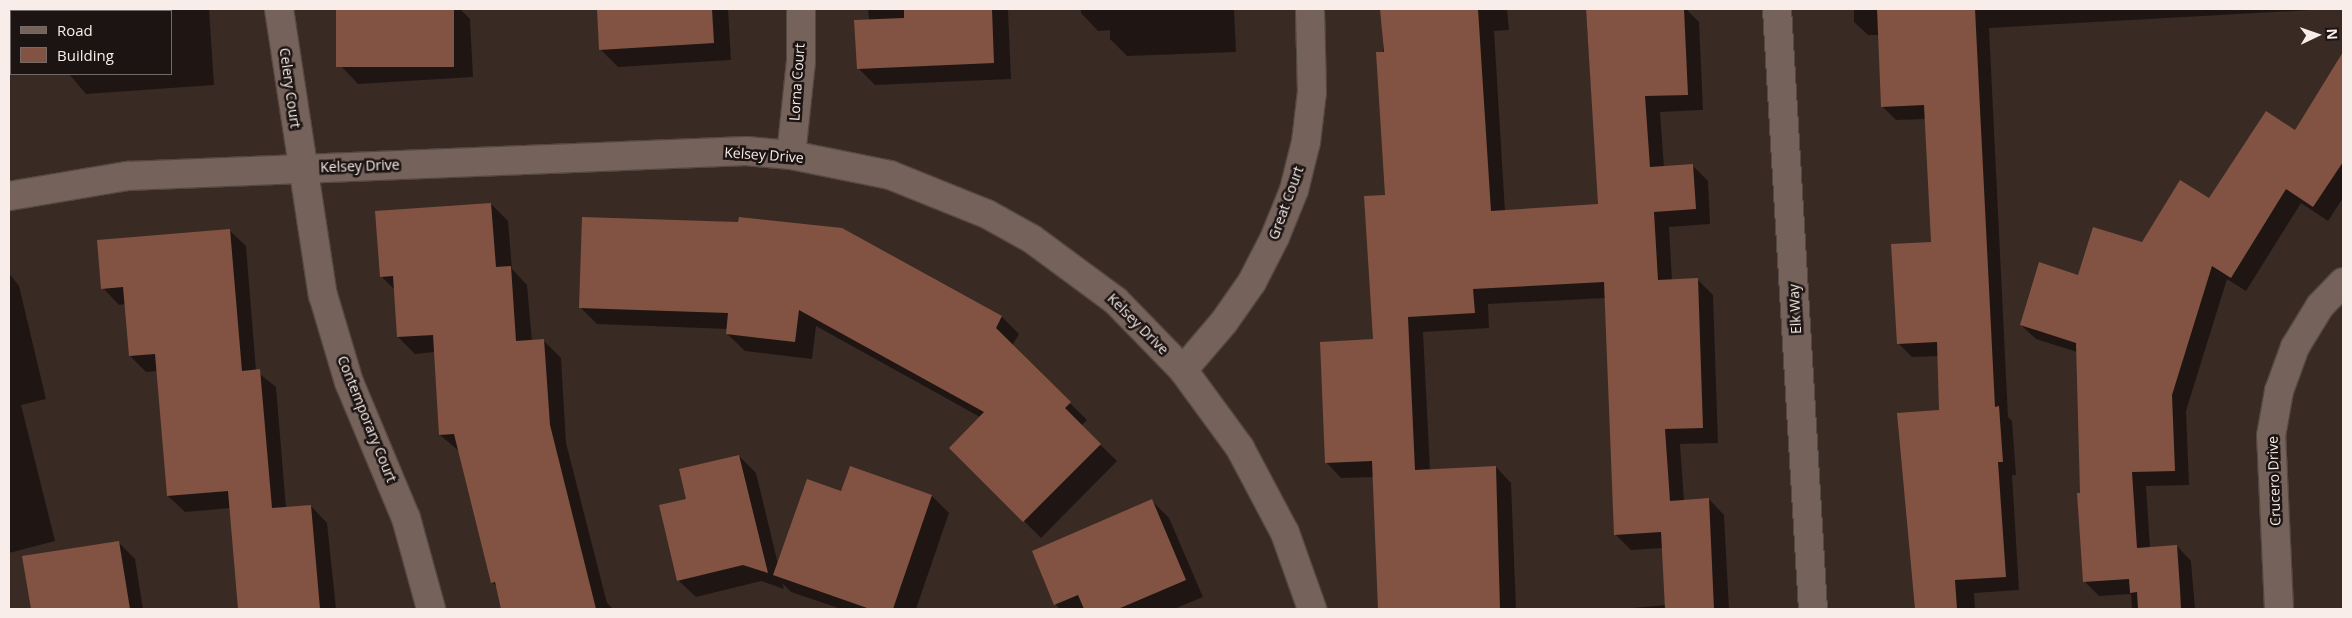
<!DOCTYPE html>
<html>
<head>
<meta charset="utf-8">
<style>
	body { margin:0 }
	#map { position:relative; width:2352px; height:618px; overflow:hidden; background:#3a2a24; font-family:"Open Sans",sans-serif }
	div>[style] { position:absolute }
	.shadow>* { inset:0; background:#0007 }
	.building>* { inset:0; background:#825342; transform-origin:0 0 }
	.roads { filter:drop-shadow(1px 0 #554742) drop-shadow(-1px 0 #554742) drop-shadow(0 1px #554742) drop-shadow(0 -1px #554742) }
	.minor>* { height:28px; margin:-14px; padding:0 14px; transform-origin:14px; border-radius:14px; background:#75625b }
	span { translate:-50% -50%; white-space:nowrap; text-align:center; line-height:1.15; -webkit-text-stroke:5px #1c1412; paint-order:stroke }
	.street-label { font-size:14px; color:#f8ede9 }
	.frame { position:absolute; inset:0; border:10px solid #f8ede9; pointer-events:none }
	.legend { position:absolute; left:10px; top:10px; width:162px; height:65px; box-sizing:border-box; background:#1c1412; border:1px solid #746b68; margin:0; padding:6px 9px; list-style:none; font-size:15px; color:#f8ede9 }
	.legend li { display:flex; align-items:center; gap:10px; height:25px }
	.legend b { width:25px; border:1px solid #746b68 }
	.north { position:absolute; left:2292px; top:10px; width:50px; height:50px; -webkit-text-stroke:4px #1c1412; paint-order:stroke; rotate:87deg; font-size:14px; font-weight:700; line-height:20px; text-align:center; color:#f8ede9 }
	.north::after { content:''; display:block; margin:auto; width:18px; height:22px; background:#f8ede9; clip-path:polygon(50% 0,100% 100%,50% 72%,0 100%) }
</style>
</head>
<body>
<div id="map">
	<div class="shadow">
		<div style="clip-path:polygon(79px 9px,209px 9px,214px 85px,86px 94px,69px 74px,171px 74px,171px 11px)"></div>
		<div style="clip-path:polygon(338px 9px,460px 9px,470px 19px,473px 77px,358px 84px,341px 66px)"></div>
		<div style="clip-path:polygon(598px 9px,728px 9px,731px 60px,618px 67px,601px 50px)"></div>
		<div style="clip-path:polygon(868px 9px,1008px 9px,1011px 79px,875px 85px,858px 68px,869px 20px)"></div>
		<div style="clip-path:polygon(1081px 9px,1234px 9px,1236px 52px,1127px 56px,1110px 39px,1110px 30px,1098px 31px,1081px 13px)"></div>
		<div style="clip-path:polygon(1382px 9px,1507px 9px,1509px 30px,1494px 31px,1505px 211px,1599px 205px,1586px 9px,1686px 9px,1699px 22px,1703px 110px,1660px 112px,1664px 167px,1692px 165px,1708px 181px,1710px 224px,1669px 227px,1672px 281px,1697px 279px,1713px 295px,1718px 443px,1680px 444px,1684px 501px,1709px 499px,1724px 515px,1729px 609px,1621px 609px,1666px 605px,1663px 548px,1631px 550px,1615px 534px,1606px 298px,1488px 304px,1489px 328px,1423px 332px,1430px 470px,1496px 467px,1511px 483px,1516px 609px,1394px 609px,1379px 594px,1374px 477px,1341px 478px,1326px 462px,1374px 341px,1387px 196px)"></div>
		<div style="clip-path:polygon(1854px 9px,2330px 9px,1989px 28px,2008px 417px,2012px 421px,2016px 475px,2012px 475px,2019px 590px,1974px 593px,1975px 609px,1916px 609px,1899px 414px,1941px 412px,1938px 356px,1912px 357px,1898px 343px,1933px 243px,1926px 119px,1896px 120px,1882px 106px,1879px 35px,1868px 35px,1854px 22px)"></div>
		<div style="clip-path:polygon(2343px 54px,2343px 198px,2328px 221px,2301px 203px,2246px 291px,2227px 279px,2186px 411px,2189px 485px,2146px 486px,2150px 548px,2177px 546px,2191px 561px,2195px 609px,2132px 609px,2131px 594px,2099px 596px,2085px 582px,2077px 352px,2036px 339px,2021px 325px,2079px 276px,2142px 244px,2209px 200px,2295px 132px)"></div>
		<div style="clip-path:polygon(491px 204px,508px 221px,512px 269px,527px 285px,532px 341px,544px 341px,561px 358px,566px 443px,607px 603px,613px 609px,503px 609px,498px 588px,492px 582px,460px 452px,440px 435px,435px 352px,415px 354px,398px 337px,395px 290px,381px 276px)"></div>
		<div style="clip-path:polygon(842px 229px,1002px 317px,1019px 334px,1012px 346px,1087px 420px,1081px 426px,1117px 461px,1041px 538px,951px 448px,980px 417px,816px 326px,812px 359px,745px 351px,727px 334px,728px 329px,597px 324px,580px 307px)"></div>
		<div style="clip-path:polygon(229px 230px,246px 246px,256px 371px,276px 387px,286px 508px,311px 506px,327px 523px,336px 609px,239px 609px,231px 508px,185px 512px,168px 496px,157px 371px,146px 372px,130px 356px,126px 304px,119px 305px,103px 288px)"></div>
		<div style="clip-path:polygon(9px 273px,19px 286px,46px 399px,21px 405px,55px 541px,9px 553px)"></div>
		<div style="clip-path:polygon(739px 456px,756px 473px,778px 564px,841px 493px,932px 496px,949px 513px,916px 609px,841px 609px,791px 592px,782px 583px,784px 589px,761px 581px,696px 597px,678px 580px,688px 500px)"></div>
		<div style="clip-path:polygon(1152px 501px,1169px 518px,1203px 597px,1174px 609px,1060px 609px,1055px 604px)"></div>
		<div style="clip-path:polygon(118px 542px,135px 559px,143px 609px,32px 609px,24px 557px)"></div>
	</div>
	<div class="building">
		<div style="left:336px;top:9px;width:118px;height:58px"></div>
		<div style="clip-path:polygon(597px 9px,712px 9px,714px 43px,599px 50px)"></div>
		<div style="clip-path:polygon(904px 9px,992px 9px,994px 63px,857px 69px,854px 20px,904px 18px)"></div>
		<div style="clip-path:polygon(1380px 9px,1478px 9px,1491px 211px,1598px 204px,1586px 9px,1684px 9px,1688px 95px,1645px 96px,1650px 167px,1693px 164px,1696px 209px,1654px 212px,1658px 280px,1698px 278px,1703px 428px,1665px 429px,1670px 501px,1709px 498px,1714px 609px,1665px 609px,1661px 532px,1614px 535px,1604px 282px,1473px 289px,1475px 313px,1408px 317px,1415px 470px,1496px 466px,1500px 609px,1378px 609px,1372px 461px,1325px 463px,1320px 342px,1373px 339px,1364px 196px,1385px 195px,1376px 52px,1384px 52px)"></div>
		<div style="clip-path:polygon(1877px 9px,1975px 9px,1995px 407px,1999px 406px,2003px 462px,1998px 462px,2006px 577px,1955px 580px,1957px 609px,1915px 609px,1897px 413px,1939px 410px,1937px 342px,1897px 344px,1891px 244px,1931px 242px,1924px 105px,1881px 107px)"></div>
		<div style="clip-path:polygon(2343px 52px,2343px 162px,2313px 207px,2286px 189px,2231px 278px,2212px 266px,2172px 395px,2175px 471px,2132px 472px,2137px 548px,2177px 545px,2180px 589px,2181px 609px,2138px 609px,2137px 592px,2130px 593px,2129px 579px,2083px 582px,2077px 493px,2080px 493px,2076px 343px,2020px 325px,2039px 262px,2078px 275px,2093px 227px,2142px 242px,2180px 180px,2209px 198px,2266px 111px,2295px 130px)"></div>
		<div style="clip-path:polygon(491px 203px,496px 267px,511px 266px,516px 341px,544px 339px,550px 425px,596px 609px,501px 609px,495px 582px,491px 583px,454px 434px,439px 435px,433px 335px,397px 337px,393px 276px,380px 277px,375px 211px)"></div>
		<div style="clip-path:polygon(582px 217px,738px 222px,739px 217px,842px 228px,1002px 316px,996px 328px,1071px 402px,1065px 408px,1101px 444px,1023px 522px,949px 448px,984px 412px,799px 310px,795px 342px,726px 334px,728px 313px,579px 308px)"></div>
		<div style="clip-path:polygon(230px 229px,242px 371px,260px 369px,272px 508px,311px 505px,320px 609px,238px 609px,228px 491px,167px 496px,155px 354px,129px 356px,123px 287px,101px 289px,97px 240px)"></div>
		<div style="clip-path:polygon(739px 455px,768px 573px,743px 565px,677px 581px,659px 505px,686px 499px,679px 469px)"></div>
		<div style="clip-path:polygon(850px 466px,932px 495px,893px 609px,870px 609px,773px 575px,807px 479px,841px 491px)"></div>
		<div style="clip-path:polygon(1152px 499px,1186px 580px,1118px 609px,1084px 609px,1078px 595px,1054px 605px,1032px 551px)"></div>
		<div style="clip-path:polygon(119px 541px,130px 609px,31px 609px,22px 556px)"></div>
	</div>
	<div class="roads">
		<div class="minor">
			<div style="left:279px;top:9px;width:289px;rotate:81.3deg"></div>
			<div style="left:323px;top:295px;width:91px;rotate:73.4deg"></div>
			<div style="left:349px;top:382px;width:147px;rotate:67.3deg"></div>
			<div style="left:406px;top:518px;width:94px;rotate:74.6deg"></div>
			<div style="left:1777px;top:9px;width:601px;rotate:86.57deg"></div>
			<div style="left:791px;top:155px;width:95px;rotate:-83.9deg"></div>
			<div style="left:801px;top:61px;width:52px;rotate:-90deg"></div>
			<div style="left:9px;top:196px;width:120px;rotate:-9.6deg"></div>
			<div style="left:127px;top:176px;width:620px;rotate:-2.31deg"></div>
			<div style="left:746px;top:151px;width:45px;rotate:5.1deg"></div>
			<div style="left:791px;top:155px;width:101px;rotate:11.4deg"></div>
			<div style="left:890px;top:175px;width:105px;rotate:21.9deg"></div>
			<div style="left:987px;top:214px;width:51px;rotate:29.1deg"></div>
			<div style="left:1032px;top:239px;width:104px;rotate:36.4deg"></div>
			<div style="left:1116px;top:301px;width:96px;rotate:45.8deg"></div>
			<div style="left:1183px;top:370px;width:97px;rotate:53.8deg"></div>
			<div style="left:1240px;top:448px;width:96px;rotate:62.1deg"></div>
			<div style="left:1285px;top:533px;width:81px;rotate:70.4deg"></div>
			<div style="left:1183px;top:370px;width:63px;rotate:-49.5deg"></div>
			<div style="left:1224px;top:322px;width:49px;rotate:-55deg"></div>
			<div style="left:1252px;top:282px;width:51px;rotate:-62.9deg"></div>
			<div style="left:1275px;top:237px;width:51px;rotate:-68deg"></div>
			<div style="left:1294px;top:190px;width:49px;rotate:-76deg"></div>
			<div style="left:1306px;top:142px;width:50px;rotate:-83.2deg"></div>
			<div style="left:1312px;top:92px;width:83px;rotate:-91.4deg"></div>
			<div style="left:2279px;top:609px;width:173px;rotate:-92.6deg"></div>
			<div style="left:2271px;top:436px;width:46px;rotate:-79.9deg"></div>
			<div style="left:2279px;top:391px;width:47px;rotate:-70deg"></div>
			<div style="left:2295px;top:347px;width:48px;rotate:-58.6deg"></div>
			<div style="left:2320px;top:306px;width:33px;rotate:-46deg"></div>
		</div>
	</div>
	<div class="street-label">
		<span style="left:797px;top:82px;rotate:-86deg">Lorna Court</span>
		<span style="left:290px;top:88px;rotate:82deg">Celery Court</span>
		<span style="left:764px;top:155px;rotate:4deg">Kelsey Drive</span>
		<span style="left:360px;top:166px;rotate:-2deg">Kelsey Drive</span>
		<span style="left:1286px;top:203px;rotate:-70deg">Great Court</span>
		<span style="left:1795px;top:309px;rotate:-93deg">Elk Way</span>
		<span style="left:1138px;top:324px;rotate:45deg">Kelsey Drive</span>
		<span style="left:367px;top:419px;rotate:68deg">Contemporary Court</span>
		<span style="left:2274px;top:481px;rotate:-92deg">Crucero Drive</span>
	</div>
	<div class="frame"></div>
	<ul class="legend">
	<li><b style="height:6px;background:#75625b"></b>Road</li>
	<li><b style="height:14px;background:#825342"></b>Building</li>
	</ul>
	<div class="north">N</div>
</div>
</body>
</html>
